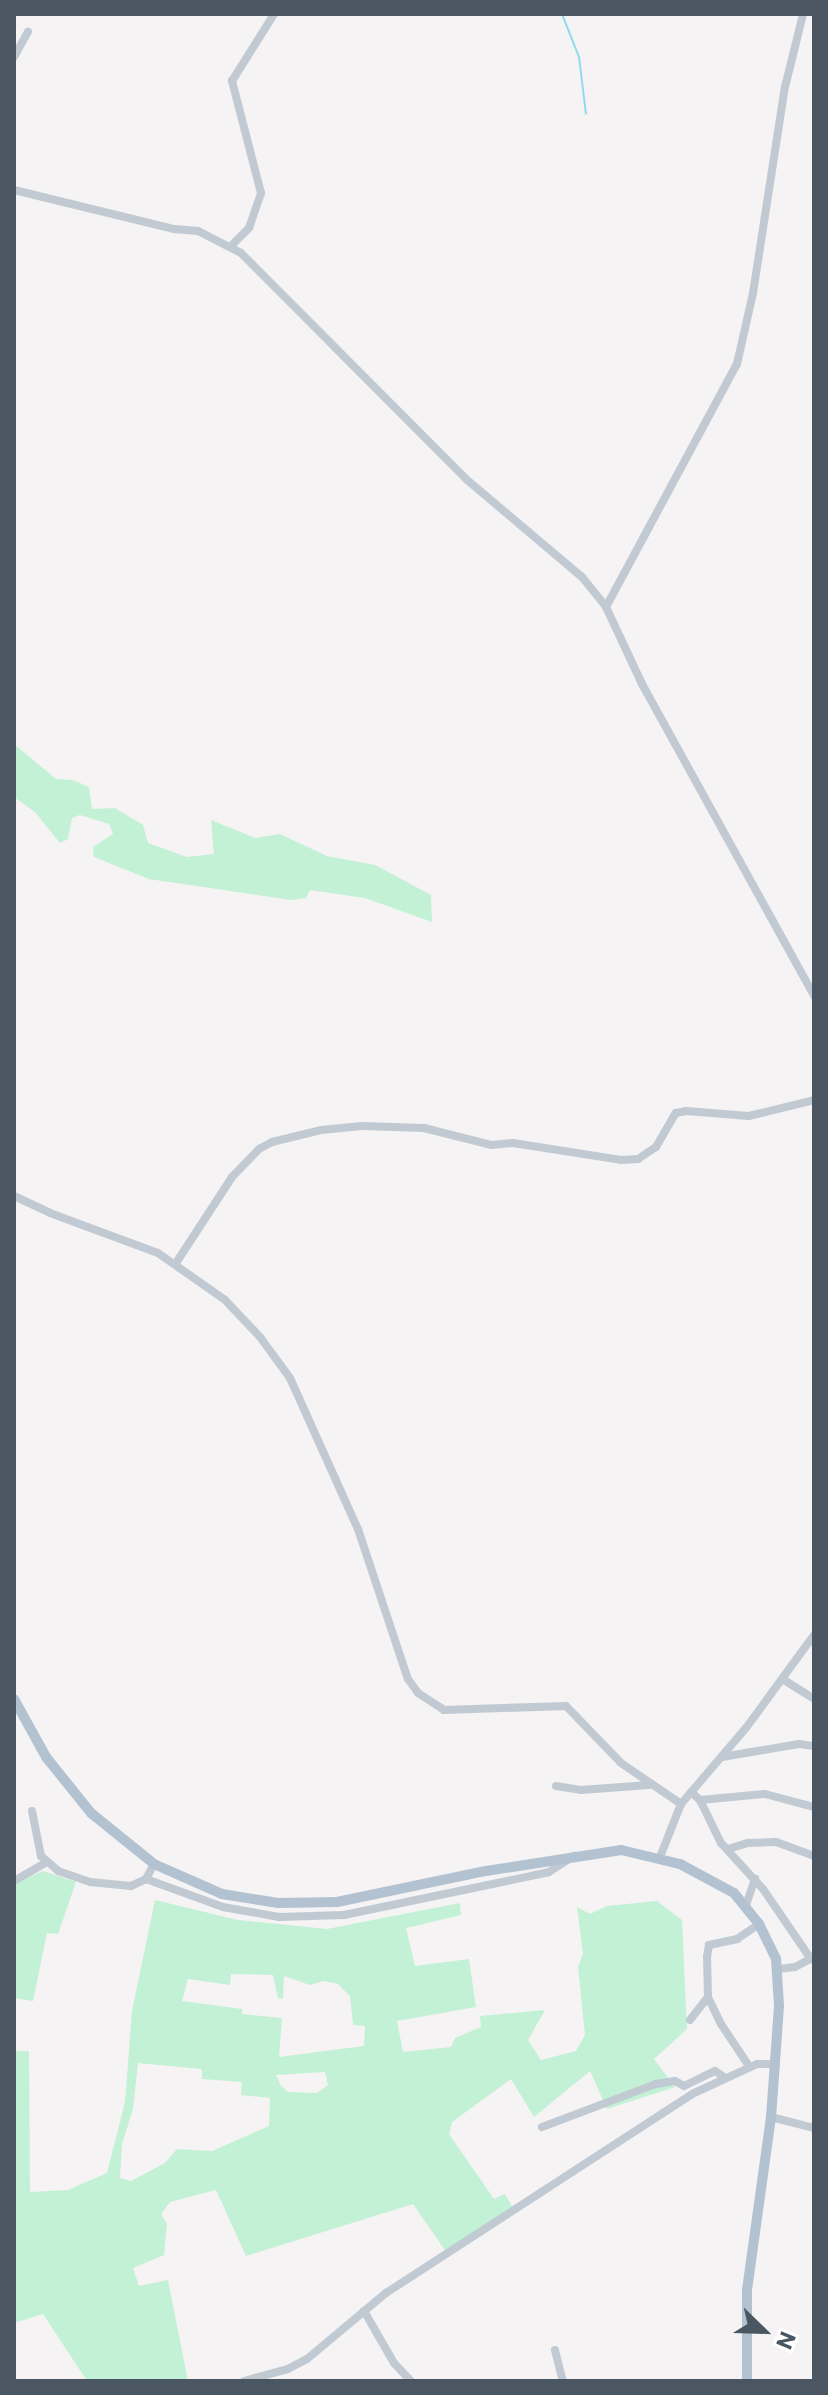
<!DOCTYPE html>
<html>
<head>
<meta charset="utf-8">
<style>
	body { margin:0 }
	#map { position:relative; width:828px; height:2395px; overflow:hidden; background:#f5f3f3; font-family:Commissioner,sans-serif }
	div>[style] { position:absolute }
	.green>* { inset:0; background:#c3f1d5 }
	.stream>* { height:2px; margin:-1px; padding:0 1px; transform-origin:1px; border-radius:1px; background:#90daee }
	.minor>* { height:8px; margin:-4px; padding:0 4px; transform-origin:4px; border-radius:4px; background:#c1cad2 }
	.major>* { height:10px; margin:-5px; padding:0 5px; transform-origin:5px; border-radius:5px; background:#b3c2d1 }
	span { translate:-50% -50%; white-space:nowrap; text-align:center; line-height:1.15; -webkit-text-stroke:6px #fff; paint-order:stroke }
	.frame { position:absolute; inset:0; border:16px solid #4a5661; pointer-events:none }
	.north { position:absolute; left:724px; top:2291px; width:80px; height:80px; -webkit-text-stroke:6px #fff; paint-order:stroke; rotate:113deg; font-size:22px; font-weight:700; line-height:32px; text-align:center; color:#4a5661 }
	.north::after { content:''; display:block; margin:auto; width:28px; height:36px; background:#4a5661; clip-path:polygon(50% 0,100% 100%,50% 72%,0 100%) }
</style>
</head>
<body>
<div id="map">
	<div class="green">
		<div style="clip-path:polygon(14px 744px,56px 779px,73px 780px,89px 787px,92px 809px,115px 808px,143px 825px,148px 843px,187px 857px,214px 854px,211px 820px,255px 838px,280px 834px,327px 856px,375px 865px,431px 895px,432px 922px,365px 898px,310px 890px,306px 898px,291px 900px,149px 879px,94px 857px,93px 847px,113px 834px,109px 824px,80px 815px,72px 818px,68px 839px,60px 843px,35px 812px,14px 797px)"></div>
		<div style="clip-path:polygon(43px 1871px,76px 1882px,58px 1934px,47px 1933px,33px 2001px,14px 1998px,14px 1884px)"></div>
		<div style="clip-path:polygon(evenodd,155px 1900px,238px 1920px,327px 1929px,460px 1903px,461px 1915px,406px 1928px,415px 1966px,469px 1959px,476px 2007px,397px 2021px,403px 2052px,451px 2047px,455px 2038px,481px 2027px,480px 2016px,545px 2010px,528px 2040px,541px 2060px,576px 2051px,585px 2035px,578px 1967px,583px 1954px,577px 1907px,590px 1914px,607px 1906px,657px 1901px,682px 1920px,687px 2029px,654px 2059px,675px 2087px,607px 2109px,590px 2071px,534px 2117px,511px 2079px,452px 2122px,449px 2134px,494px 2199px,505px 2194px,513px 2208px,447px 2253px,413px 2204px,246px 2256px,216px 2190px,170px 2202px,161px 2214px,167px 2224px,164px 2255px,133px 2268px,139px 2286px,168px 2280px,188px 2381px,87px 2381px,43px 2314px,14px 2323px,14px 2051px,29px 2051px,30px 2192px,68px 2190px,107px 2173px,125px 2102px,132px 2011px,155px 1900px,231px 1974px,273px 1975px,278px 1998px,283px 1999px,284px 1976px,310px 1985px,324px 1981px,338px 1984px,350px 1996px,353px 2025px,365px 2026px,364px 2046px,279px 2057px,282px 2018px,242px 2014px,242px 2009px,182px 2001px,188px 1979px,230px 1985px,231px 1974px,155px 1900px,138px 2063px,202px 2069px,202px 2079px,242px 2082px,241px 2095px,270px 2098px,269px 2126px,212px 2151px,177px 2149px,165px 2163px,131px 2181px,120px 2178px,122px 2144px,133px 2109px,138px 2063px,155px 1900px,325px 2072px,328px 2085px,317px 2093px,288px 2092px,281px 2086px,276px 2075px,325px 2072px)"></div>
	</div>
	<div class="stream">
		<div style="left:562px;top:14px;width:46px;rotate:68.4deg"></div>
		<div style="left:579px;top:57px;width:57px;rotate:83deg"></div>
	</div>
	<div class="minor">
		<div style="left:14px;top:57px;width:29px;rotate:-61deg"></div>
		<div style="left:14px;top:190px;width:165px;rotate:13.7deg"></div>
		<div style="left:174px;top:229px;width:24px;rotate:5deg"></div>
		<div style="left:198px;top:231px;width:48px;rotate:27.1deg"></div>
		<div style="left:241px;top:253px;width:319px;rotate:45.1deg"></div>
		<div style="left:466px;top:479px;width:152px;rotate:40.2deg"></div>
		<div style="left:582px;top:577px;width:38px;rotate:51deg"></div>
		<div style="left:606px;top:607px;width:85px;rotate:64.9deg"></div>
		<div style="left:642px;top:684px;width:356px;rotate:61.1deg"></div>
		<div style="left:230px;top:247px;width:27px;rotate:-45deg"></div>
		<div style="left:249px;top:228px;width:37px;rotate:-71deg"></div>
		<div style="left:261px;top:193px;width:116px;rotate:-104.5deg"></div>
		<div style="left:232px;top:81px;width:79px;rotate:-57.9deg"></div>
		<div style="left:606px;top:607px;width:276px;rotate:-61.7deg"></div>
		<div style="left:737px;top:364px;width:73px;rotate:-77.3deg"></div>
		<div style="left:753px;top:293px;width:208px;rotate:-81.2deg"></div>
		<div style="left:785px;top:87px;width:75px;rotate:-76.1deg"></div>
		<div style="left:14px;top:1196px;width:40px;rotate:25deg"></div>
		<div style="left:50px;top:1213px;width:115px;rotate:20.3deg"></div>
		<div style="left:158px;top:1253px;width:82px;rotate:35deg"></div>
		<div style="left:225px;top:1300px;width:51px;rotate:46.6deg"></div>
		<div style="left:260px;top:1337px;width:51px;rotate:53.8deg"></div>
		<div style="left:290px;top:1378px;width:166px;rotate:65.8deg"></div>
		<div style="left:358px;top:1529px;width:158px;rotate:71.6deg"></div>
		<div style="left:408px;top:1679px;width:17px;rotate:54deg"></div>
		<div style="left:418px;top:1693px;width:31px;rotate:33deg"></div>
		<div style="left:444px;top:1710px;width:122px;rotate:-1.9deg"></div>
		<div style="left:566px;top:1706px;width:79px;rotate:46deg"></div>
		<div style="left:621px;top:1763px;width:73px;rotate:34.3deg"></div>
		<div style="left:176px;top:1263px;width:103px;rotate:-56.9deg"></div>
		<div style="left:232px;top:1177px;width:39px;rotate:-46deg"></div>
		<div style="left:259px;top:1149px;width:15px;rotate:-28deg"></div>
		<div style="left:272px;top:1142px;width:50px;rotate:-13.8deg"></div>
		<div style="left:321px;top:1130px;width:41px;rotate:-5.6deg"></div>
		<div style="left:362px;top:1126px;width:62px;rotate:1.8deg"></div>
		<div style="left:424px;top:1128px;width:69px;rotate:14.2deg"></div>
		<div style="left:491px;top:1145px;width:22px;rotate:-5deg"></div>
		<div style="left:513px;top:1143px;width:109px;rotate:8.9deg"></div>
		<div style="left:621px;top:1160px;width:17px;rotate:-3deg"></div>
		<div style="left:638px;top:1159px;width:22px;rotate:-34deg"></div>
		<div style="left:656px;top:1147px;width:39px;rotate:-60deg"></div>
		<div style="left:676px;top:1113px;width:10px;rotate:-11deg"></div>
		<div style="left:686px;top:1111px;width:63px;rotate:4.5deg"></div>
		<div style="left:749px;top:1116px;width:67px;rotate:-13.8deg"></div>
		<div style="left:784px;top:1680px;width:36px;rotate:32deg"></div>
		<div style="left:722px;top:1757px;width:78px;rotate:-9.6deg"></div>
		<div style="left:799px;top:1744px;width:15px;rotate:8deg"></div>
		<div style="left:556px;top:1786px;width:25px;rotate:9deg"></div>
		<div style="left:581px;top:1790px;width:68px;rotate:-4.2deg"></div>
		<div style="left:691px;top:1792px;width:12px;rotate:42deg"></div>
		<div style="left:700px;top:1800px;width:48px;rotate:64deg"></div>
		<div style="left:721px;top:1843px;width:62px;rotate:47.6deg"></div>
		<div style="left:763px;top:1889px;width:85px;rotate:55.6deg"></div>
		<div style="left:700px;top:1800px;width:65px;rotate:-5.3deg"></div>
		<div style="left:765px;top:1794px;width:51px;rotate:14.9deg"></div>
		<div style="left:32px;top:1811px;width:46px;rotate:78.7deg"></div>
		<div style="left:41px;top:1856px;width:23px;rotate:41deg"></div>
		<div style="left:58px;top:1871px;width:34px;rotate:19deg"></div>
		<div style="left:90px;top:1882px;width:41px;rotate:5.6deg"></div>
		<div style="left:131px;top:1886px;width:17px;rotate:-25deg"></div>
		<div style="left:146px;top:1879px;width:17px;rotate:-62deg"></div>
		<div style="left:728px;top:1849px;width:21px;rotate:-17deg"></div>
		<div style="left:748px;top:1843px;width:28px;rotate:-2deg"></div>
		<div style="left:776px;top:1842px;width:40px;rotate:20.2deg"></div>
		<div style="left:660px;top:1857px;width:57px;rotate:-68.4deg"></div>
		<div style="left:681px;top:1804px;width:100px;rotate:-49.5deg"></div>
		<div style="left:746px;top:1728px;width:115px;rotate:-53.8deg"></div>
		<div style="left:146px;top:1879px;width:82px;rotate:20deg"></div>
		<div style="left:223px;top:1907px;width:57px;rotate:10.1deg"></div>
		<div style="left:279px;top:1917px;width:65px;rotate:-1.8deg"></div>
		<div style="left:344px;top:1915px;width:209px;rotate:-11.8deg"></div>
		<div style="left:549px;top:1872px;width:30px;rotate:-33deg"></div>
		<div style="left:14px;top:1881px;width:36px;rotate:-30deg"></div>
		<div style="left:746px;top:1905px;width:28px;rotate:-71deg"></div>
		<div style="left:778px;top:1969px;width:17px;rotate:-7deg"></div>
		<div style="left:795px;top:1967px;width:21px;rotate:-28deg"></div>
		<div style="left:690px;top:2020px;width:29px;rotate:-52deg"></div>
		<div style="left:749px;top:2066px;width:50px;rotate:-123.7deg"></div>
		<div style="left:721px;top:2024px;width:30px;rotate:-116deg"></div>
		<div style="left:708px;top:1997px;width:40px;rotate:-91.4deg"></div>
		<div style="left:707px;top:1957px;width:12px;rotate:-81deg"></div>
		<div style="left:709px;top:1945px;width:29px;rotate:-12deg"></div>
		<div style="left:737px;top:1939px;width:27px;rotate:-34deg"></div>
		<div style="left:771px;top:2117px;width:44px;rotate:14.3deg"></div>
		<div style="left:542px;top:2127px;width:122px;rotate:-20.7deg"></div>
		<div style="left:656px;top:2084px;width:19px;rotate:-9deg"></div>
		<div style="left:675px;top:2081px;width:10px;rotate:29deg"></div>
		<div style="left:684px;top:2086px;width:34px;rotate:-26deg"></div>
		<div style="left:715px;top:2071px;width:11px;rotate:34deg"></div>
		<div style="left:364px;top:2311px;width:60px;rotate:60deg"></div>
		<div style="left:394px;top:2363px;width:25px;rotate:47deg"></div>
		<div style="left:555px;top:2350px;width:32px;rotate:76deg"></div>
		<div style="left:244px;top:2381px;width:46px;rotate:-15.3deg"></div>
		<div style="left:288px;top:2369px;width:21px;rotate:-28deg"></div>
		<div style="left:307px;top:2359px;width:103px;rotate:-39.9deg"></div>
		<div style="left:386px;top:2293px;width:365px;rotate:-33deg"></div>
		<div style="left:692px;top:2094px;width:72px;rotate:-24.8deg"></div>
		<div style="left:757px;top:2064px;width:19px"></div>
	</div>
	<div class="major">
		<div style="left:14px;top:1699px;width:66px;rotate:61.1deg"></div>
		<div style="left:46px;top:1757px;width:72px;rotate:51.2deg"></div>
		<div style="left:91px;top:1813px;width:81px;rotate:39deg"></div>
		<div style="left:154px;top:1864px;width:74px;rotate:23.8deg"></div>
		<div style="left:222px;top:1894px;width:57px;rotate:9.1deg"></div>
		<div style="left:278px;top:1903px;width:59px;rotate:-1deg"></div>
		<div style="left:337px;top:1902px;width:152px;rotate:-11.8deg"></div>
		<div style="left:486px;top:1871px;width:137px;rotate:-8.8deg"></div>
		<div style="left:621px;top:1850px;width:61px;rotate:13.3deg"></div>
		<div style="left:680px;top:1864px;width:61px;rotate:28.2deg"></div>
		<div style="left:734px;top:1893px;width:40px;rotate:51deg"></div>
		<div style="left:759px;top:1924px;width:39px;rotate:64deg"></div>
		<div style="left:776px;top:1959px;width:47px;rotate:86.3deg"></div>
		<div style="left:779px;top:2006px;width:111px;rotate:94.1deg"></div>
		<div style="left:771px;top:2117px;width:174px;rotate:97.9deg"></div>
		<div style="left:747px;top:2289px;width:92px;rotate:90deg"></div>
	</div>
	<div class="frame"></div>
	<div class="north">N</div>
</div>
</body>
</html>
